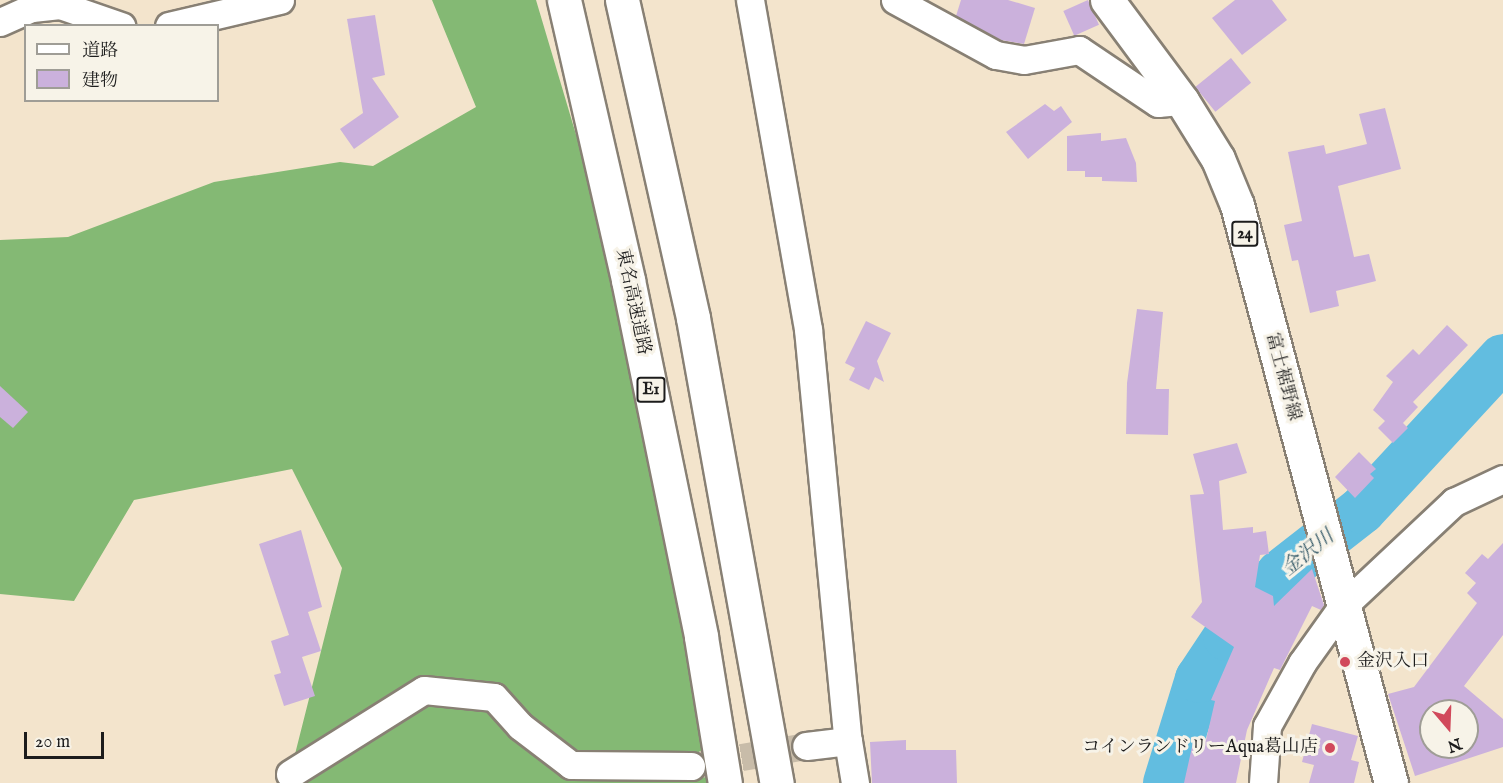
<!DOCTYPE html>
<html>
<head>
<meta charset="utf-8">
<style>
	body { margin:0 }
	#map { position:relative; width:1503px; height:783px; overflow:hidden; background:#f3e4cc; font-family:"IM FELL English","Noto Serif JP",serif }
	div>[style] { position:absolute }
	.forest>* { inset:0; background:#84b974 }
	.river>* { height:48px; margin:-24px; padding:0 24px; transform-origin:24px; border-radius:24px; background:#62bde0 }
	.building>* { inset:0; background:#cbb1dc; transform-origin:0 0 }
	.street-tunnel>* { height:27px; margin-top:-13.5px; transform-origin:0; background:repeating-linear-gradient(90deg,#c8bca9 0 27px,transparent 0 41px) }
	.roads { filter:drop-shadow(2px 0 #888074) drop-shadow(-2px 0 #888074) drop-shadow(0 2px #888074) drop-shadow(0 -2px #888074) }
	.street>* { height:27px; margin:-13.5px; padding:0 13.5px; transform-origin:13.5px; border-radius:13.5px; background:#fff }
	.primary>* { height:33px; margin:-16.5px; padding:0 16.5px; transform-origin:16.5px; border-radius:16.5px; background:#fff }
	.highway>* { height:33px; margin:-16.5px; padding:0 16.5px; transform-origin:16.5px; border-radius:16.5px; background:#fff }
	.dots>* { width:16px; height:16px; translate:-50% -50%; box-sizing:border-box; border:3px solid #f7f3e8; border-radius:50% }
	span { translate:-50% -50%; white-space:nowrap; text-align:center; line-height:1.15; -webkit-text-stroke:6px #f7f3e8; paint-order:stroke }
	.shield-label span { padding:2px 4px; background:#f7f3e8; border:2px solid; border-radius:4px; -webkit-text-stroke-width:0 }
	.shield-label { font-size:16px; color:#1c1c1c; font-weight:700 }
	.street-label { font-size:18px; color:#1c1c1c }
	.poi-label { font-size:18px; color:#1c1c1c }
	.left { translate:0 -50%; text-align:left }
	.right { translate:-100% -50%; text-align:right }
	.water-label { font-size:20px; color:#385c6a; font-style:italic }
	.legend { position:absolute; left:24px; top:24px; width:195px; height:78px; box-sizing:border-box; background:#f7f3e8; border:2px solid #9f9d96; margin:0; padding:8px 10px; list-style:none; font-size:18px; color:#1c1c1c }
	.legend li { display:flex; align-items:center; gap:12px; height:30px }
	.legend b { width:30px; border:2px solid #9f9d96 }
	.north { position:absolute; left:1419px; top:699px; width:60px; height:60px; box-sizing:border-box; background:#f7f3e8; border:2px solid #9f9d96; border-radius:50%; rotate:161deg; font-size:16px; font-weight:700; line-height:24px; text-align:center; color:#1c1c1c }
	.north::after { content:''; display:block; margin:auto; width:21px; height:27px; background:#d1495b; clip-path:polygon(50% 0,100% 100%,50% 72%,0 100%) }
	.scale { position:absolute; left:24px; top:732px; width:80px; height:27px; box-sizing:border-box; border:3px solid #1c1c1c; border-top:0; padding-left:8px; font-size:18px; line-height:21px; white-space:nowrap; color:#1c1c1c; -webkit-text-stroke:4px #f7f3e8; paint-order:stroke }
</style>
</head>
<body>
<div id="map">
	<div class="forest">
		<div style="clip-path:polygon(432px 0,536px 0,591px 185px,659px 488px,715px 783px,302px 783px,290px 774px,342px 568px,292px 469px,134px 500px,74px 601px,0 594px,0 240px,68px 237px,214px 182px,340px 162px,373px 166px,476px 107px)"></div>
	</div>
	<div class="river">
		<div style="left:1167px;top:783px;width:109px;rotate:-72.9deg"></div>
		<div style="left:1199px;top:679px;width:50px;rotate:-56.3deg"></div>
		<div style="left:1227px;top:637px;width:82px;rotate:-49.9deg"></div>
		<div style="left:1280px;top:574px;width:104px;rotate:-38deg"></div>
		<div style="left:1362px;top:510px;width:207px;rotate:-47.2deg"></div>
	</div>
	<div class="building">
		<div style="clip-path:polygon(961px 0,1008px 0,1035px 8px,1024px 44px,1001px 40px,956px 16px)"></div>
		<div style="left:1088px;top:0;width:27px;height:27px;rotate:66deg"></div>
		<div style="clip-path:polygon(1235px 0,1272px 0,1287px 20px,1242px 55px,1212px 18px)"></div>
		<div style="clip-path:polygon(375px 15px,385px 75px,372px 78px,399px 117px,354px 149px,340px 129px,363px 113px,347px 19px)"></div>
		<div style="left:1231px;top:58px;width:32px;height:46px;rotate:51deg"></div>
		<div style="clip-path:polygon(1045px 104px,1054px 111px,1061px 106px,1072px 122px,1028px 159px,1006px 132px)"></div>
		<div style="clip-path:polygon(1385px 108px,1401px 169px,1338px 186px,1354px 257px,1369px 254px,1376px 281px,1336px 291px,1339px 306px,1310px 313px,1298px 260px,1292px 261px,1284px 225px,1302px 221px,1288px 152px,1324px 145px,1326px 154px,1367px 144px,1359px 114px)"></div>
		<div style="clip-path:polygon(1101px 133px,1101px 141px,1126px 138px,1136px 163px,1137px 182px,1102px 181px,1102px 177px,1085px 177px,1085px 171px,1067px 171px,1067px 136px)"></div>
		<div style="clip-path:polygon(1137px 309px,1163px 312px,1156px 389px,1169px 389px,1168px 435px,1126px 434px,1127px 383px)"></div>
		<div style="clip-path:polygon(866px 321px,891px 333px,877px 361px,884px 382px,875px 377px,869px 390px,849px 380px,855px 368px,845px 363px)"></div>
		<div style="clip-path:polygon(1447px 325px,1468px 345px,1413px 402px,1418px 407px,1403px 423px,1408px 428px,1393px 443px,1378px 428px,1385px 421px,1373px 410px,1393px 382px,1386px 376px,1413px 349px,1419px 355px)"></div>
		<div style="clip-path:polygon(0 386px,28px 412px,13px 428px,0 417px)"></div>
		<div style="clip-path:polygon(1237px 443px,1247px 473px,1219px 481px,1223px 530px,1253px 527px,1253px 533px,1266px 531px,1269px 554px,1260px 555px,1255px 587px,1273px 596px,1274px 606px,1312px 569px,1324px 605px,1321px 610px,1312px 606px,1280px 670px,1274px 668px,1247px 730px,1236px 783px,1184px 783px,1194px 738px,1206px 740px,1215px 701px,1211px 700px,1234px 647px,1191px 617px,1202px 602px,1190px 495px,1204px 494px,1193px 454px)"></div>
		<div style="clip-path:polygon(1359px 452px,1376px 469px,1370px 474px,1374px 478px,1355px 498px,1335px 477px)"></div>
		<div style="clip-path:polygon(301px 530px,322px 607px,308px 612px,321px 651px,302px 657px,315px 696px,284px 706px,274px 675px,281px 673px,271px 641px,289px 635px,259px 544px)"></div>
		<div style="clip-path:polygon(evenodd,1503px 543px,1503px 635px,1464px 686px,1503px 719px,1503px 747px,1415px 776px,1388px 694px,1414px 687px,1477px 603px,1467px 593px,1476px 583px,1465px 573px,1482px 554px,1488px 559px,1503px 543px,1431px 711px,1467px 711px,1467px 747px,1431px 747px,1431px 711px)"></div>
		<div style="clip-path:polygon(1312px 724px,1358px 736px,1351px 760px,1359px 762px,1354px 783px,1309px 783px,1314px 765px,1302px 762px)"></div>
		<div style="clip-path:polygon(906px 740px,906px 750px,956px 750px,957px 783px,872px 783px,870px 742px)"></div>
	</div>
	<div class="street-tunnel">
		<div style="left:701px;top:764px;width:107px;rotate:-9.7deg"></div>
	</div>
	<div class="roads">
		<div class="street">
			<div style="left:750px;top:0;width:334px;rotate:80deg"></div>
			<div style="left:808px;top:329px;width:414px;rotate:84.5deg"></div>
			<div style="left:848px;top:741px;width:42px;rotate:173.2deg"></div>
			<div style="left:895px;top:0;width:115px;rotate:28.6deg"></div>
			<div style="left:996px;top:55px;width:28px;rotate:10deg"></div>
			<div style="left:1024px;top:60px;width:56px;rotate:-10.3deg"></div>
			<div style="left:1079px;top:50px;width:95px;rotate:33.9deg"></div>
			<div style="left:1158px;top:103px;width:24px;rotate:-5deg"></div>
			<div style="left:0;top:22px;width:35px;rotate:-24deg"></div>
			<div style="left:32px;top:8px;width:28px;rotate:-6deg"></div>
			<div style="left:60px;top:5px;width:65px;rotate:19deg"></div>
			<div style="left:169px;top:26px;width:114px;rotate:-13.2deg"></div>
			<div style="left:848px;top:741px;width:43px;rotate:80.5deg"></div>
			<div style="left:290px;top:774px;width:158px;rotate:-32.1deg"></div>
			<div style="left:424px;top:690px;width:70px;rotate:5.7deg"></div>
			<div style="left:494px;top:697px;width:39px;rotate:48deg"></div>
			<div style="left:520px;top:726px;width:64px;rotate:37.4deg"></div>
			<div style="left:571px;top:765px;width:120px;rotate:0.5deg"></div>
			<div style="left:1263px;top:783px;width:57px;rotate:-86deg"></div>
			<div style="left:1267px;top:726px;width:72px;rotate:-60.9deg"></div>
			<div style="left:1302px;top:663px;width:69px;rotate:-54.5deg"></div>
			<div style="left:1342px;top:607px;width:154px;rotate:-43.2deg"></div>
			<div style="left:1454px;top:502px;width:54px;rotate:-25.1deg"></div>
		</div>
		<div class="primary">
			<div style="left:1107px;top:0;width:126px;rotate:53.4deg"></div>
			<div style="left:1182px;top:101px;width:68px;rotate:58.2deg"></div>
			<div style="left:1218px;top:159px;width:50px;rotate:67.6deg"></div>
			<div style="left:1237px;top:205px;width:598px;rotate:75.08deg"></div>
		</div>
		<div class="highway">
			<div style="left:564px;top:0;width:287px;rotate:77.1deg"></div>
			<div style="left:628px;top:280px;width:364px;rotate:78.4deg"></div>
			<div style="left:701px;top:637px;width:148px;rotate:80.7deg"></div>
			<div style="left:622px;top:0;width:326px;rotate:77.4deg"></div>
			<div style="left:693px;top:318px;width:473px;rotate:79.8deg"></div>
		</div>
	</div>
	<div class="dots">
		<div style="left:1345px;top:662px;background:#d1495b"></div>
		<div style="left:1330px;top:748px;background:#d1495b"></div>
	</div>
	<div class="shield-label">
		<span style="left:1245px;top:234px">24</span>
		<span style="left:651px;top:390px">E1</span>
	</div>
	<div class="street-label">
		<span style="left:632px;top:302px;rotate:78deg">東名高速道路</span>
		<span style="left:1282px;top:377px;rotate:75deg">富士裾野線</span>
	</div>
	<div class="poi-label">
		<span class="left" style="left:1357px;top:662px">金沢入口</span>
		<span class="right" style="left:1318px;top:748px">コインランドリーAqua葛山店</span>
	</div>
	<div class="water-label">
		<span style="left:1308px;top:553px;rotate:-39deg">金沢川</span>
	</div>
	<ul class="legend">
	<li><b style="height:8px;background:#fff"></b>道路</li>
	<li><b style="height:16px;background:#cbb1dc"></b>建物</li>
	</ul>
	<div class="north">N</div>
	<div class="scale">20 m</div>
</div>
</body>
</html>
